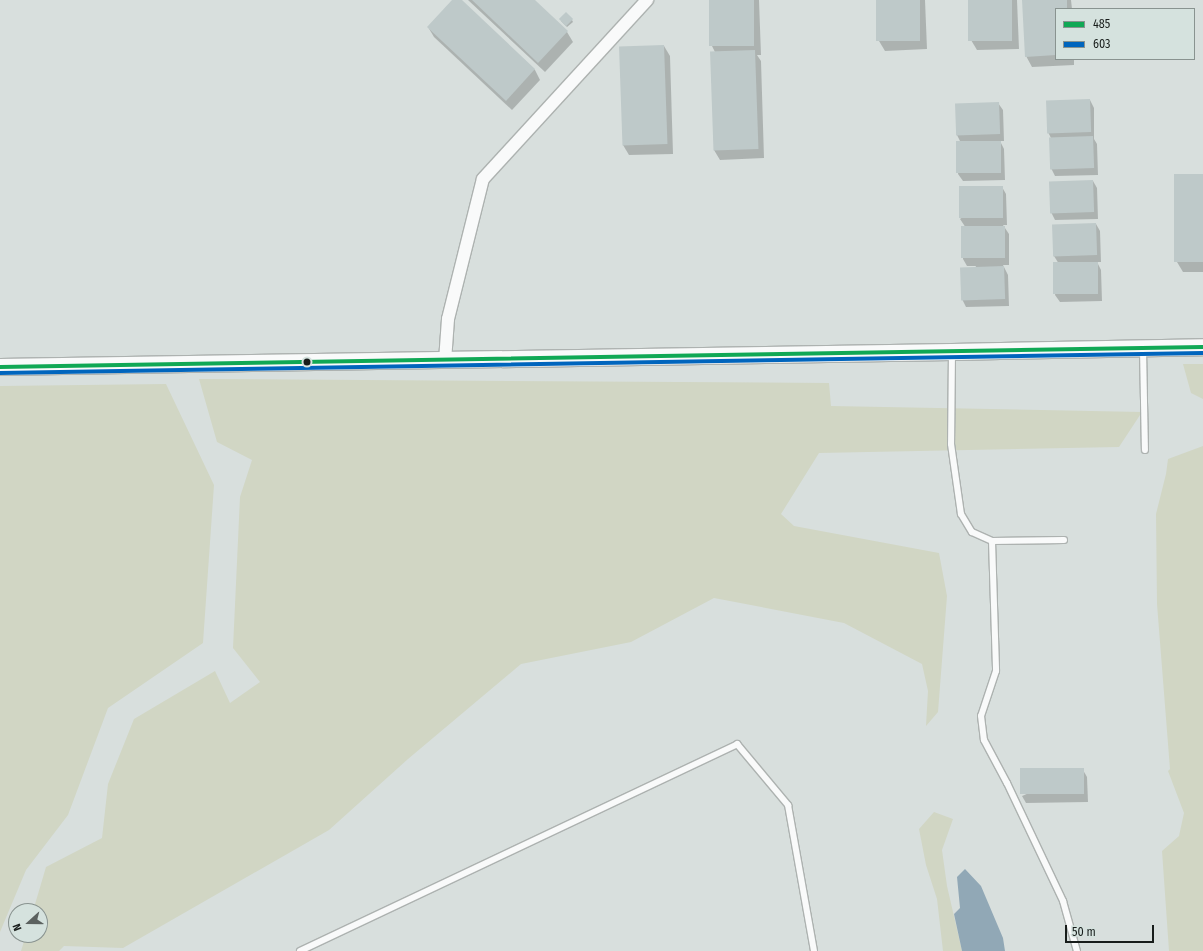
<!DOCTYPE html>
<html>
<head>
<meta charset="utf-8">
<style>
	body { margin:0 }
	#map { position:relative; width:1203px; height:951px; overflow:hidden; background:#d8dfdd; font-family:"Fira Sans Condensed",sans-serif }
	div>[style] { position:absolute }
	.green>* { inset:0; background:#d1d6c4 }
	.water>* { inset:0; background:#91a8b6 }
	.shadow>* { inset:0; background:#0003 }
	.building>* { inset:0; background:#bec9c9; transform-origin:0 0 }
	.roads { filter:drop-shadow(1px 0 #adb2b0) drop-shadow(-1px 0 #adb2b0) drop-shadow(0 1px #adb2b0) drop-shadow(0 -1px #adb2b0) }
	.service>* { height:6px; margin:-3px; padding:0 3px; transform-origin:3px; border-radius:3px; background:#f9fafa }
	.minor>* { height:12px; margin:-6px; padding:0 6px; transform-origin:6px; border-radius:6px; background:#f9fafa }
	.secondary>* { height:16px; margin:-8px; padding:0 8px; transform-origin:8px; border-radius:8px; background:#f9fafa }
	.bus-1>* { height:4px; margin:-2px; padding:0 2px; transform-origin:2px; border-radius:2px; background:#10a855 }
	.bus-2>* { height:4px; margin:-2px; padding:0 2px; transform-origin:2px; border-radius:2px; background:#0065bd }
	.dots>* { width:11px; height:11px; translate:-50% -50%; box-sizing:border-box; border:2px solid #d5e2de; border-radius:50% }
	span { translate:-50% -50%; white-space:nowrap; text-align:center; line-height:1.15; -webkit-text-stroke:3px #d5e2de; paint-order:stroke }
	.legend { position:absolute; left:1055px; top:8px; width:140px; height:52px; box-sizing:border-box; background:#d5e2de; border:1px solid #899390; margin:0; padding:5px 7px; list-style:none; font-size:12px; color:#181d1b }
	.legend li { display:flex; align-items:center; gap:8px; height:20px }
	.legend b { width:20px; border:1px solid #899390 }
	.north { position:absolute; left:8px; top:903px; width:40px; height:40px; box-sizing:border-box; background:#d5e2de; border:1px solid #899390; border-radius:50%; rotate:249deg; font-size:11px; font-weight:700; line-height:16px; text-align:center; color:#181d1b }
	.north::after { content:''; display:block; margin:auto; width:14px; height:18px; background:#5b615f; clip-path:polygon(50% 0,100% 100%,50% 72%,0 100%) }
	.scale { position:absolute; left:1065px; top:925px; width:89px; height:18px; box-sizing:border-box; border:2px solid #181d1b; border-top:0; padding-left:5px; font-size:12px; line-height:14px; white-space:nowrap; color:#181d1b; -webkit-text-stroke:3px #d5e2de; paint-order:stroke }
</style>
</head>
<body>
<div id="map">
	<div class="green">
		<div style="clip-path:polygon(1183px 364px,1203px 364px,1203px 399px,1191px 393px)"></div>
		<div style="clip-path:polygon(199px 379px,829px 383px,831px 406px,1142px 412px,1119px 447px,819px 453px,781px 514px,794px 526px,939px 553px,947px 596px,938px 712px,926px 726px,928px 691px,922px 664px,844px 623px,714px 598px,631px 642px,521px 664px,408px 759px,329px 830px,123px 948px,64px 946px,59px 951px,21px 951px,26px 935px,40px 935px,40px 911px,33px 911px,46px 867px,102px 838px,108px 784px,134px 719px,215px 671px,230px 703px,260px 682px,233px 648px,240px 497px,252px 460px,217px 442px)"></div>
		<div style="clip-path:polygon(166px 384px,214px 485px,203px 643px,108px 708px,68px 815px,26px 870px,0 932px,0 386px)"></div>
		<div style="clip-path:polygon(1203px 446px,1203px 951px,1169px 951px,1162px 851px,1179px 836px,1184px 813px,1168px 771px,1170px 769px,1157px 604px,1156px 514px,1166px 474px,1168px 459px)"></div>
		<div style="clip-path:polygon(934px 812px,953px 819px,942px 850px,947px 886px,962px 951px,943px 951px,937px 899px,926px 865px,919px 829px)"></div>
	</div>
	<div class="water">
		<div style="clip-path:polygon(965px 869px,981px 886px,1003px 938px,1005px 951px,962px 951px,954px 914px,960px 908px,957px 877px)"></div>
	</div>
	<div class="shadow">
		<div style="clip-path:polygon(453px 0,460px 0,535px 70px,540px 80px,512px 110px,434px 37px,428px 27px)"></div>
		<div style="clip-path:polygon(468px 0,533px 0,567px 32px,573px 42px,545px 72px)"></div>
		<div style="clip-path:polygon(710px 0,759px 0,761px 55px,757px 55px,761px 61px,764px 158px,720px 160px,714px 150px,715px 52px,712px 46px)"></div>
		<div style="clip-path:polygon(877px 0,925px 0,927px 49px,885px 51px,879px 41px)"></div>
		<div style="clip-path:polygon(969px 0,1017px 0,1019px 49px,977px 50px,971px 40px)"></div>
		<div style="clip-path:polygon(1023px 0,1071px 0,1072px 9px,1056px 9px,1056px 59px,1074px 59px,1074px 65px,1032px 67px,1026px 56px)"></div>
		<div style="clip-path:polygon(572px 20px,573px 22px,567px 27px,561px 21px)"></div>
		<div style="clip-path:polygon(664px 46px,670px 56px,673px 154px,629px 155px,623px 145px)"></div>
		<div style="clip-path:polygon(1090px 100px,1094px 108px,1094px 139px,1097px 144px,1098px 175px,1055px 176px,1051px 168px,1051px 138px,1048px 132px)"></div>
		<div style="clip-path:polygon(998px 103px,1003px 110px,1004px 141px,1000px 141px,1004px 149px,1005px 180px,963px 181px,958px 174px,961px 143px,957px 135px)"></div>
		<div style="clip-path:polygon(1203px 175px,1203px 272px,1183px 272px,1177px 262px,1175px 176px)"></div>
		<div style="clip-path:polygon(1093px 181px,1097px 188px,1098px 219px,1055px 220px,1051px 212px)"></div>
		<div style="clip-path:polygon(1002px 187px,1006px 194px,1007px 225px,1003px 225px,1009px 234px,1009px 265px,1003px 265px,1008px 275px,1009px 306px,966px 307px,962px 299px,976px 266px,967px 266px,963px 259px,966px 228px,960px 219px)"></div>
		<div style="clip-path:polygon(1096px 224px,1100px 231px,1101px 262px,1097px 262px,1101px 270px,1102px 301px,1060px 302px,1055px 295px,1059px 264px,1054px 256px)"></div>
		<div style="clip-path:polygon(1083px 770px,1087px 777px,1088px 802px,1026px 803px,1022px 796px)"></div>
	</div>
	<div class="building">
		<div style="clip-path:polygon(452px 0,462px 0,535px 69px,506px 101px,427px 27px)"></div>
		<div style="clip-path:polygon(472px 0,535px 0,568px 31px,538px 63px)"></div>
		<div style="left:709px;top:0;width:45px;height:46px"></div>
		<div style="left:876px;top:0;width:44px;height:41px"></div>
		<div style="left:968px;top:0;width:44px;height:41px"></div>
		<div style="clip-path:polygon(1022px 0,1067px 0,1067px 9px,1056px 9px,1056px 55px,1025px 57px)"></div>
		<div style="left:566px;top:12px;width:10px;height:10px;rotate:45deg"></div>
		<div style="left:664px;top:45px;width:99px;height:45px;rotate:88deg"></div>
		<div style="left:755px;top:50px;width:99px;height:45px;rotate:88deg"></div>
		<div style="left:1090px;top:99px;width:33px;height:44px;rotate:88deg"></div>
		<div style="left:999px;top:102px;width:32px;height:44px;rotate:88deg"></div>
		<div style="left:1093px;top:136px;width:32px;height:44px;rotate:88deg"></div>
		<div style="left:1001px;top:141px;width:32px;height:45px;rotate:90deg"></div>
		<div style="left:1203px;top:174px;width:88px;height:29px;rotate:90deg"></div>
		<div style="left:1093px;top:180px;width:32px;height:44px;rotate:88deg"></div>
		<div style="left:1003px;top:186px;width:32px;height:44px;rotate:90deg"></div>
		<div style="left:1096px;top:223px;width:32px;height:44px;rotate:88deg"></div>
		<div style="left:1005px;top:226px;width:32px;height:44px;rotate:90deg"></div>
		<div style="left:1098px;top:262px;width:32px;height:45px;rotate:90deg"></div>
		<div style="left:1004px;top:266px;width:33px;height:44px;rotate:88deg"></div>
		<div style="left:1084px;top:768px;width:26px;height:64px;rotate:90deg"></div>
	</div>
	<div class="roads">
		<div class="service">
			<div style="left:1143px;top:349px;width:101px;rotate:88.9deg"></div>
			<div style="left:952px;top:352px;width:92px;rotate:90.6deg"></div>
			<div style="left:951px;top:444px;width:71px;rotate:81.9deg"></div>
			<div style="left:961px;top:514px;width:21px;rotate:59deg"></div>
			<div style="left:972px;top:532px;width:22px;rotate:24deg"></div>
			<div style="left:992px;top:541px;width:72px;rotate:-0.8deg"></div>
			<div style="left:992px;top:541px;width:130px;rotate:88.2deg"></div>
			<div style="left:996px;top:671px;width:47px;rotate:108.4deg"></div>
			<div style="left:981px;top:716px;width:24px;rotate:83deg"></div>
			<div style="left:984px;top:740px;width:49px;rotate:61.9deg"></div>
			<div style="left:1007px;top:783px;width:131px;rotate:64.6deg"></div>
			<div style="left:1063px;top:901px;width:52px;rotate:74.4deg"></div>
			<div style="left:300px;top:951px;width:484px;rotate:-25.3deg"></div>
			<div style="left:737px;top:744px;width:80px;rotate:50.1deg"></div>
			<div style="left:788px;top:805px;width:148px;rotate:79.9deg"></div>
		</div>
		<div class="minor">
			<div style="left:445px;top:361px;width:42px;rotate:-85.9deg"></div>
			<div style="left:448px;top:319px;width:144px;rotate:-76deg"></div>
			<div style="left:483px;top:179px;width:243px;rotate:-47.5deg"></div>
		</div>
		<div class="secondary">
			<div style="left:0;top:367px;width:952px;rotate:-0.9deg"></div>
			<div style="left:952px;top:352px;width:251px;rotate:-1.1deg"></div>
		</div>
	</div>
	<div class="bus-1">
		<div style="left:0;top:367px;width:1203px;rotate:-0.95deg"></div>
	</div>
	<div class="bus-2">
		<div style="left:0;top:373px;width:1203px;rotate:-0.95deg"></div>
	</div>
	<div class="dots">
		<div style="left:307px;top:362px;background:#181d1b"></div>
	</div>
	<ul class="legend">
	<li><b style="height:5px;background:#10a855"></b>485</li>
	<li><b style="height:5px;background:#0065bd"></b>603</li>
	</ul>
	<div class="north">N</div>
	<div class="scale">50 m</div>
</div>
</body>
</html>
